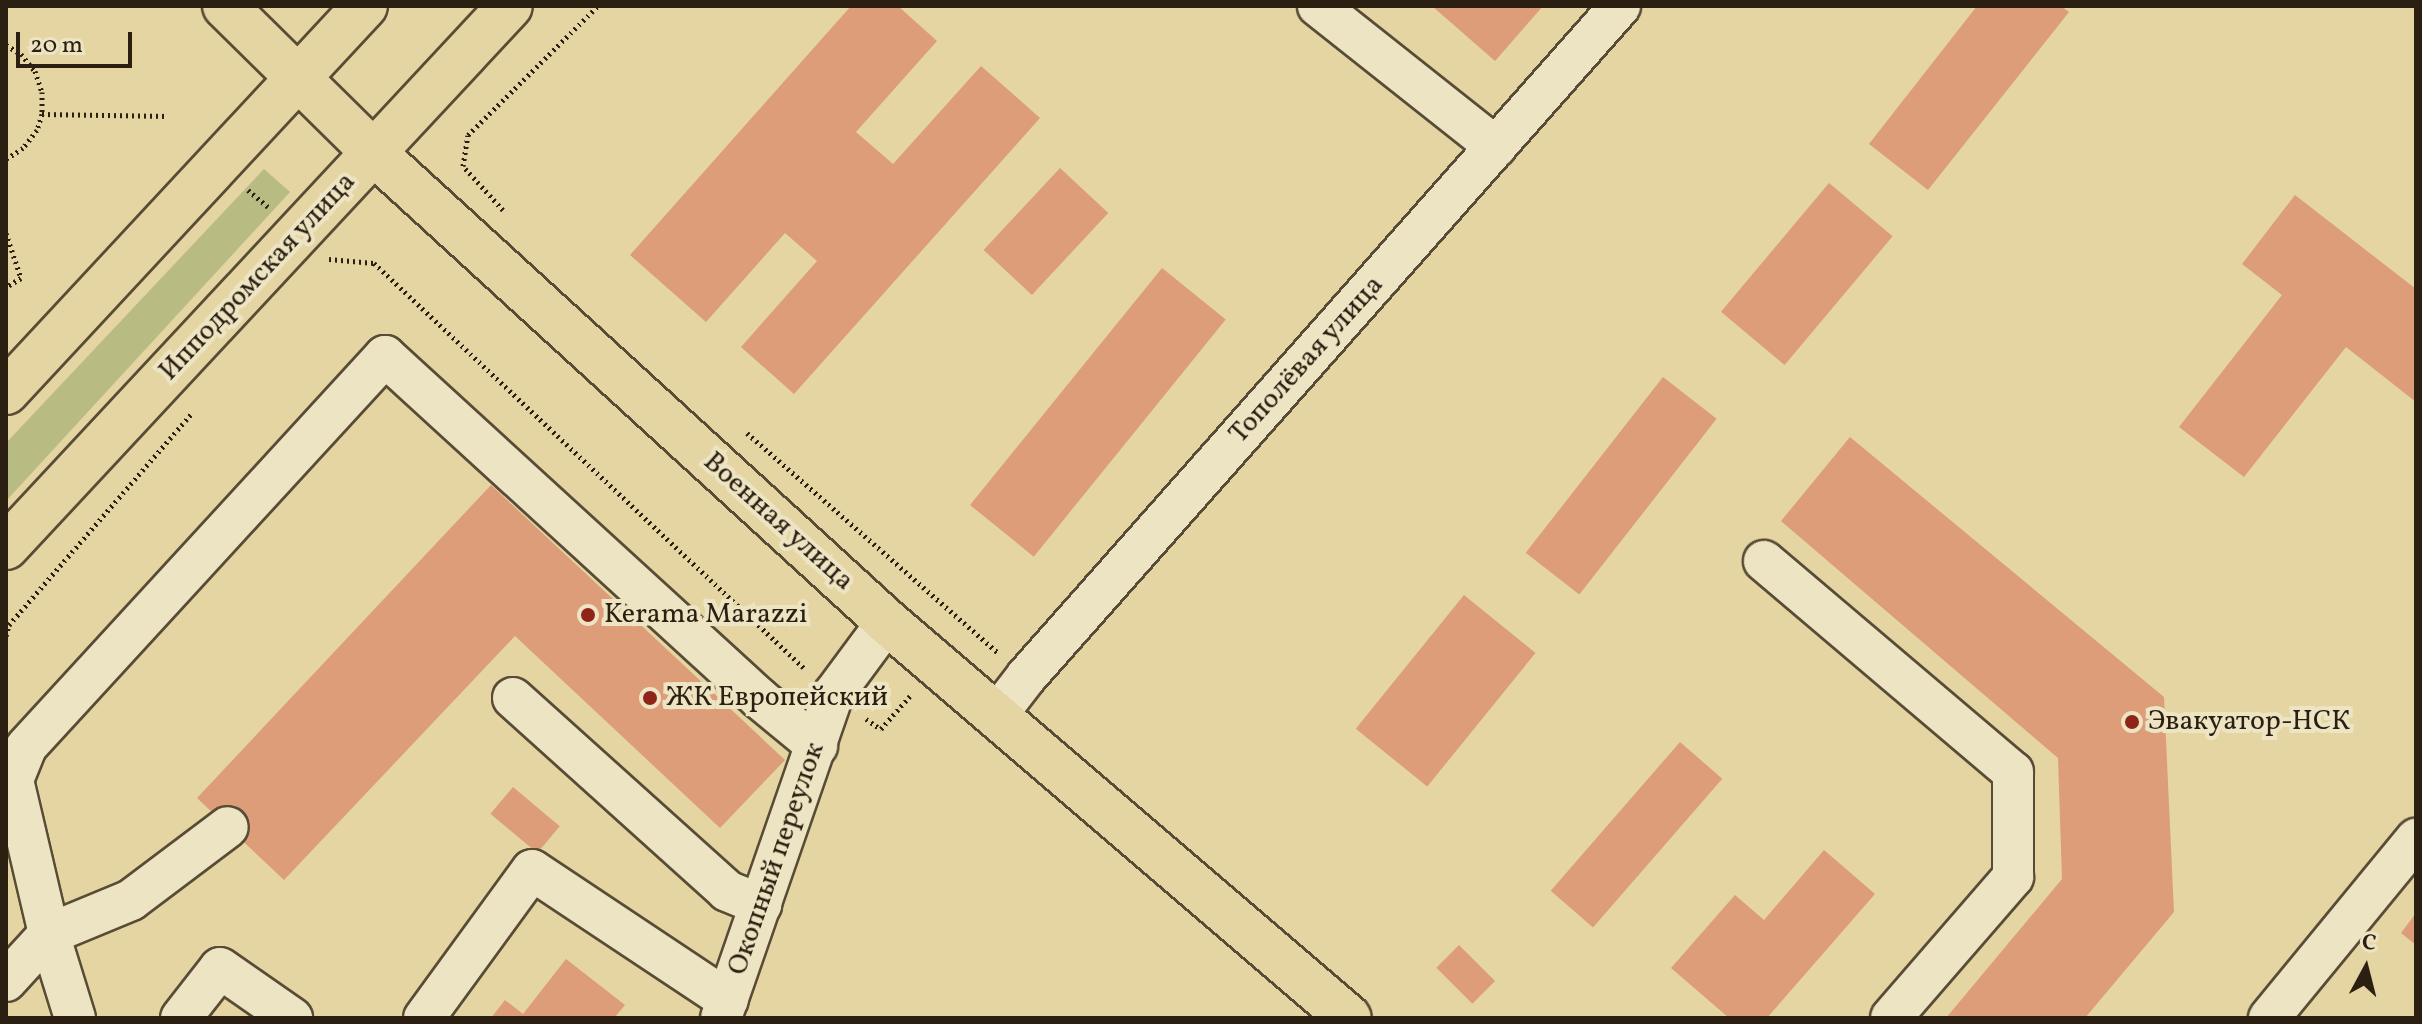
<!DOCTYPE html>
<html>
<head>
<meta charset="utf-8">
<style>
	body { margin:0 }
	#map { position:relative; width:2422px; height:1024px; overflow:hidden; background:#e4d5a3; font-family:Vollkorn,serif }
	div>[style] { position:absolute }
	.green>* { inset:0; background:#b8bc83 }
	.building>* { inset:0; background:#dc9d78; transform-origin:0 0 }
	.path>* { height:5px; margin-top:-2.5px; transform-origin:0; background:repeating-linear-gradient(90deg,#2b1f12 0 2px,transparent 0 6px) }
	.roads { filter:drop-shadow(2px 0 #594c36) drop-shadow(-2px 0 #594c36) drop-shadow(0 2px #594c36) drop-shadow(0 -2px #594c36) }
	.minor>* { height:40px; margin:-20px; padding:0 20px; transform-origin:20px; border-radius:20px; background:#ede4c3 }
	.major>* { height:44px; margin:-22px; padding:0 22px; transform-origin:22px; border-radius:22px; background:#e4d5a3 }
	.highway>* { height:44px; margin:-22px; padding:0 22px; transform-origin:22px; border-radius:22px; background:#e4d5a3 }
	.dots>* { width:22px; height:22px; translate:-50% -50%; box-sizing:border-box; border:4px solid #ede4c3; border-radius:50% }
	span { translate:-50% -50%; white-space:nowrap; text-align:center; line-height:1.15; -webkit-text-stroke:8px #ede4c3; paint-order:stroke }
	.street-label { font-size:28px; color:#2b1f12 }
	.poi-label { font-size:28px; color:#2b1f12 }
	.left { translate:0 -50%; text-align:left }
	.frame { position:absolute; inset:0; border:8px solid #2b1f12; pointer-events:none }
	.north { position:absolute; left:2326px; top:928px; width:80px; height:80px; -webkit-text-stroke:6px #ede4c3; paint-order:stroke; rotate:7deg; font-size:22px; font-weight:700; line-height:32px; text-align:center; color:#2b1f12 }
	.north::after { content:''; display:block; margin:auto; width:28px; height:36px; background:#2b1f12; clip-path:polygon(50% 0,100% 100%,50% 72%,0 100%) }
	.scale { position:absolute; left:16px; top:32px; width:116px; height:36px; box-sizing:border-box; border:4px solid #2b1f12; border-top:0; padding-left:10px; font-size:24px; line-height:28px; white-space:nowrap; color:#2b1f12; -webkit-text-stroke:6px #ede4c3; paint-order:stroke }
</style>
</head>
<body>
<div id="map">
	<div class="green">
		<div style="clip-path:polygon(264px 169px,290px 192px,6px 501px,6px 443px)"></div>
	</div>
	<div class="building">
		<div style="clip-path:polygon(851px 6px,898px 6px,937px 41px,856px 132px,893px 164px,981px 66px,1040px 118px,794px 394px,741px 347px,817px 261px,785px 233px,706px 322px,630px 255px)"></div>
		<div style="clip-path:polygon(1432px 6px,1543px 6px,1495px 61px)"></div>
		<div style="clip-path:polygon(1977px 6px,2061px 6px,2069px 12px,1928px 190px,1869px 144px)"></div>
		<div style="left:1060px;top:168px;width:66px;height:112px;rotate:43deg"></div>
		<div style="left:1829px;top:183px;width:83px;height:168px;rotate:40deg"></div>
		<div style="clip-path:polygon(2295px 195px,2416px 289px,2416px 402px,2346px 347px,2244px 477px,2179px 427px,2282px 295px,2242px 264px)"></div>
		<div style="left:1162px;top:268px;width:82px;height:305px;rotate:39deg"></div>
		<div style="left:1663px;top:377px;width:68px;height:223px;rotate:38deg"></div>
		<div style="clip-path:polygon(1850px 437px,2164px 697px,2174px 912px,2085px 1018px,1946px 1018px,2062px 879px,2058px 758px,1781px 521px)"></div>
		<div style="clip-path:polygon(491px 485px,785px 760px,720px 828px,515px 636px,284px 880px,197px 798px)"></div>
		<div style="left:1464px;top:595px;width:92px;height:172px;rotate:39deg"></div>
		<div style="left:1680px;top:742px;width:56px;height:197px;rotate:41deg"></div>
		<div style="left:513px;top:787px;width:61px;height:35px;rotate:40deg"></div>
		<div style="clip-path:polygon(1824px 850px,1875px 894px,1767px 1018px,1729px 1018px,1671px 968px,1735px 895px,1764px 920px)"></div>
		<div style="clip-path:polygon(2416px 913px,2416px 945px,2401px 933px)"></div>
		<div style="left:1459px;top:945px;width:51px;height:32px;rotate:45deg"></div>
		<div style="clip-path:polygon(566px 959px,625px 1005px,614px 1018px,491px 1018px,505px 1000px,523px 1014px)"></div>
	</div>
	<div class="path">
		<div style="left:6px;top:45px;width:17px;rotate:31deg"></div>
		<div style="left:21px;top:54px;width:22px;rotate:51deg"></div>
		<div style="left:35px;top:71px;width:22px;rotate:72deg"></div>
		<div style="left:42px;top:92px;width:22px;rotate:90deg"></div>
		<div style="left:42px;top:114px;width:17px;rotate:107deg"></div>
		<div style="left:37px;top:130px;width:23px;rotate:128deg"></div>
		<div style="left:23px;top:148px;width:20px;rotate:147deg"></div>
		<div style="left:42px;top:114px;width:126px;rotate:0.9deg"></div>
		<div style="left:248px;top:190px;width:26px;rotate:40deg"></div>
		<div style="left:503px;top:210px;width:59px;rotate:-132.3deg"></div>
		<div style="left:463px;top:166px;width:31px;rotate:-81deg"></div>
		<div style="left:468px;top:135px;width:183px;rotate:-44.8deg"></div>
		<div style="left:6px;top:233px;width:47px;rotate:71.6deg"></div>
		<div style="left:21px;top:278px;width:17px;rotate:149deg"></div>
		<div style="left:329px;top:259px;width:45px;rotate:5.1deg"></div>
		<div style="left:374px;top:263px;width:594px;rotate:43.29deg"></div>
		<div style="left:747px;top:433px;width:334px;rotate:41.2deg"></div>
		<div style="left:6px;top:636px;width:11px;rotate:-75deg"></div>
		<div style="left:9px;top:625px;width:281px;rotate:-49.2deg"></div>
		<div style="left:866px;top:719px;width:18px;rotate:34deg"></div>
		<div style="left:881px;top:729px;width:44px;rotate:-48.7deg"></div>
	</div>
	<div class="roads">
		<div class="minor">
			<div style="left:1318px;top:6px;width:227px;rotate:38.4deg"></div>
			<div style="left:1764px;top:561px;width:326px;rotate:40.3deg"></div>
			<div style="left:2013px;top:772px;width:105px;rotate:90deg"></div>
			<div style="left:2013px;top:877px;width:186px;rotate:130.9deg"></div>
			<div style="left:513px;top:698px;width:288px;rotate:42deg"></div>
			<div style="left:727px;top:891px;width:37px;rotate:22deg"></div>
			<div style="left:996px;top:716px;width:49px;rotate:-52.4deg"></div>
			<div style="left:1026px;top:677px;width:896px;rotate:-48.48deg"></div>
			<div style="left:6px;top:772px;width:11px;rotate:49deg"></div>
			<div style="left:13px;top:780px;width:158px;rotate:76.8deg"></div>
			<div style="left:49px;top:934px;width:88px;rotate:72.8deg"></div>
			<div style="left:13px;top:780px;width:35px;rotate:-68deg"></div>
			<div style="left:26px;top:747px;width:531px;rotate:-47.44deg"></div>
			<div style="left:385px;top:356px;width:508px;rotate:42.45deg"></div>
			<div style="left:760px;top:699px;width:74px;rotate:39.5deg"></div>
			<div style="left:6px;top:981px;width:64px;rotate:-47.5deg"></div>
			<div style="left:49px;top:934px;width:89px;rotate:-22.5deg"></div>
			<div style="left:131px;top:900px;width:121px;rotate:-37deg"></div>
			<div style="left:181px;top:1018px;width:63px;rotate:-52deg"></div>
			<div style="left:220px;top:968px;width:88px;rotate:34.8deg"></div>
			<div style="left:424px;top:1018px;width:183px;rotate:-53.9deg"></div>
			<div style="left:532px;top:870px;width:235px;rotate:33.6deg"></div>
			<div style="left:721px;top:1018px;width:342px;rotate:-70.9deg"></div>
			<div style="left:833px;top:695px;width:91px;rotate:-53.5deg"></div>
			<div style="left:2269px;top:1018px;width:232px;rotate:-50.6deg"></div>
		</div>
		<div class="major">
			<div style="left:225px;top:6px;width:209px;rotate:44.6deg"></div>
			<div style="left:374px;top:153px;width:695px;rotate:42.43deg"></div>
			<div style="left:887px;top:622px;width:608px;rotate:40.6deg"></div>
		</div>
		<div class="highway">
			<div style="left:6px;top:392px;width:527px;rotate:-47.08deg"></div>
			<div style="left:6px;top:547px;width:739px;rotate:-47.03deg"></div>
		</div>
	</div>
	<div class="dots">
		<div style="left:588px;top:615px;background:#8f2418"></div>
		<div style="left:650px;top:698px;background:#8f2418"></div>
		<div style="left:2132px;top:722px;background:#8f2418"></div>
	</div>
	<div class="street-label">
		<span style="left:258px;top:277px;rotate:-47deg">Ипподромская улица</span>
		<span style="left:1307px;top:360px;rotate:-48deg">Тополёвая улица</span>
		<span style="left:778px;top:522px;rotate:42deg">Военная улица</span>
		<span style="left:777px;top:859px;rotate:-71deg">Окопный переулок</span>
	</div>
	<div class="poi-label">
		<span class="left" style="left:604px;top:615px">Kerama Marazzi</span>
		<span class="left" style="left:666px;top:698px">ЖК Европейский</span>
		<span class="left" style="left:2148px;top:722px">Эвакуатор-НСК</span>
	</div>
	<div class="frame"></div>
	<div class="north">С</div>
	<div class="scale">20 m</div>
</div>
</body>
</html>
